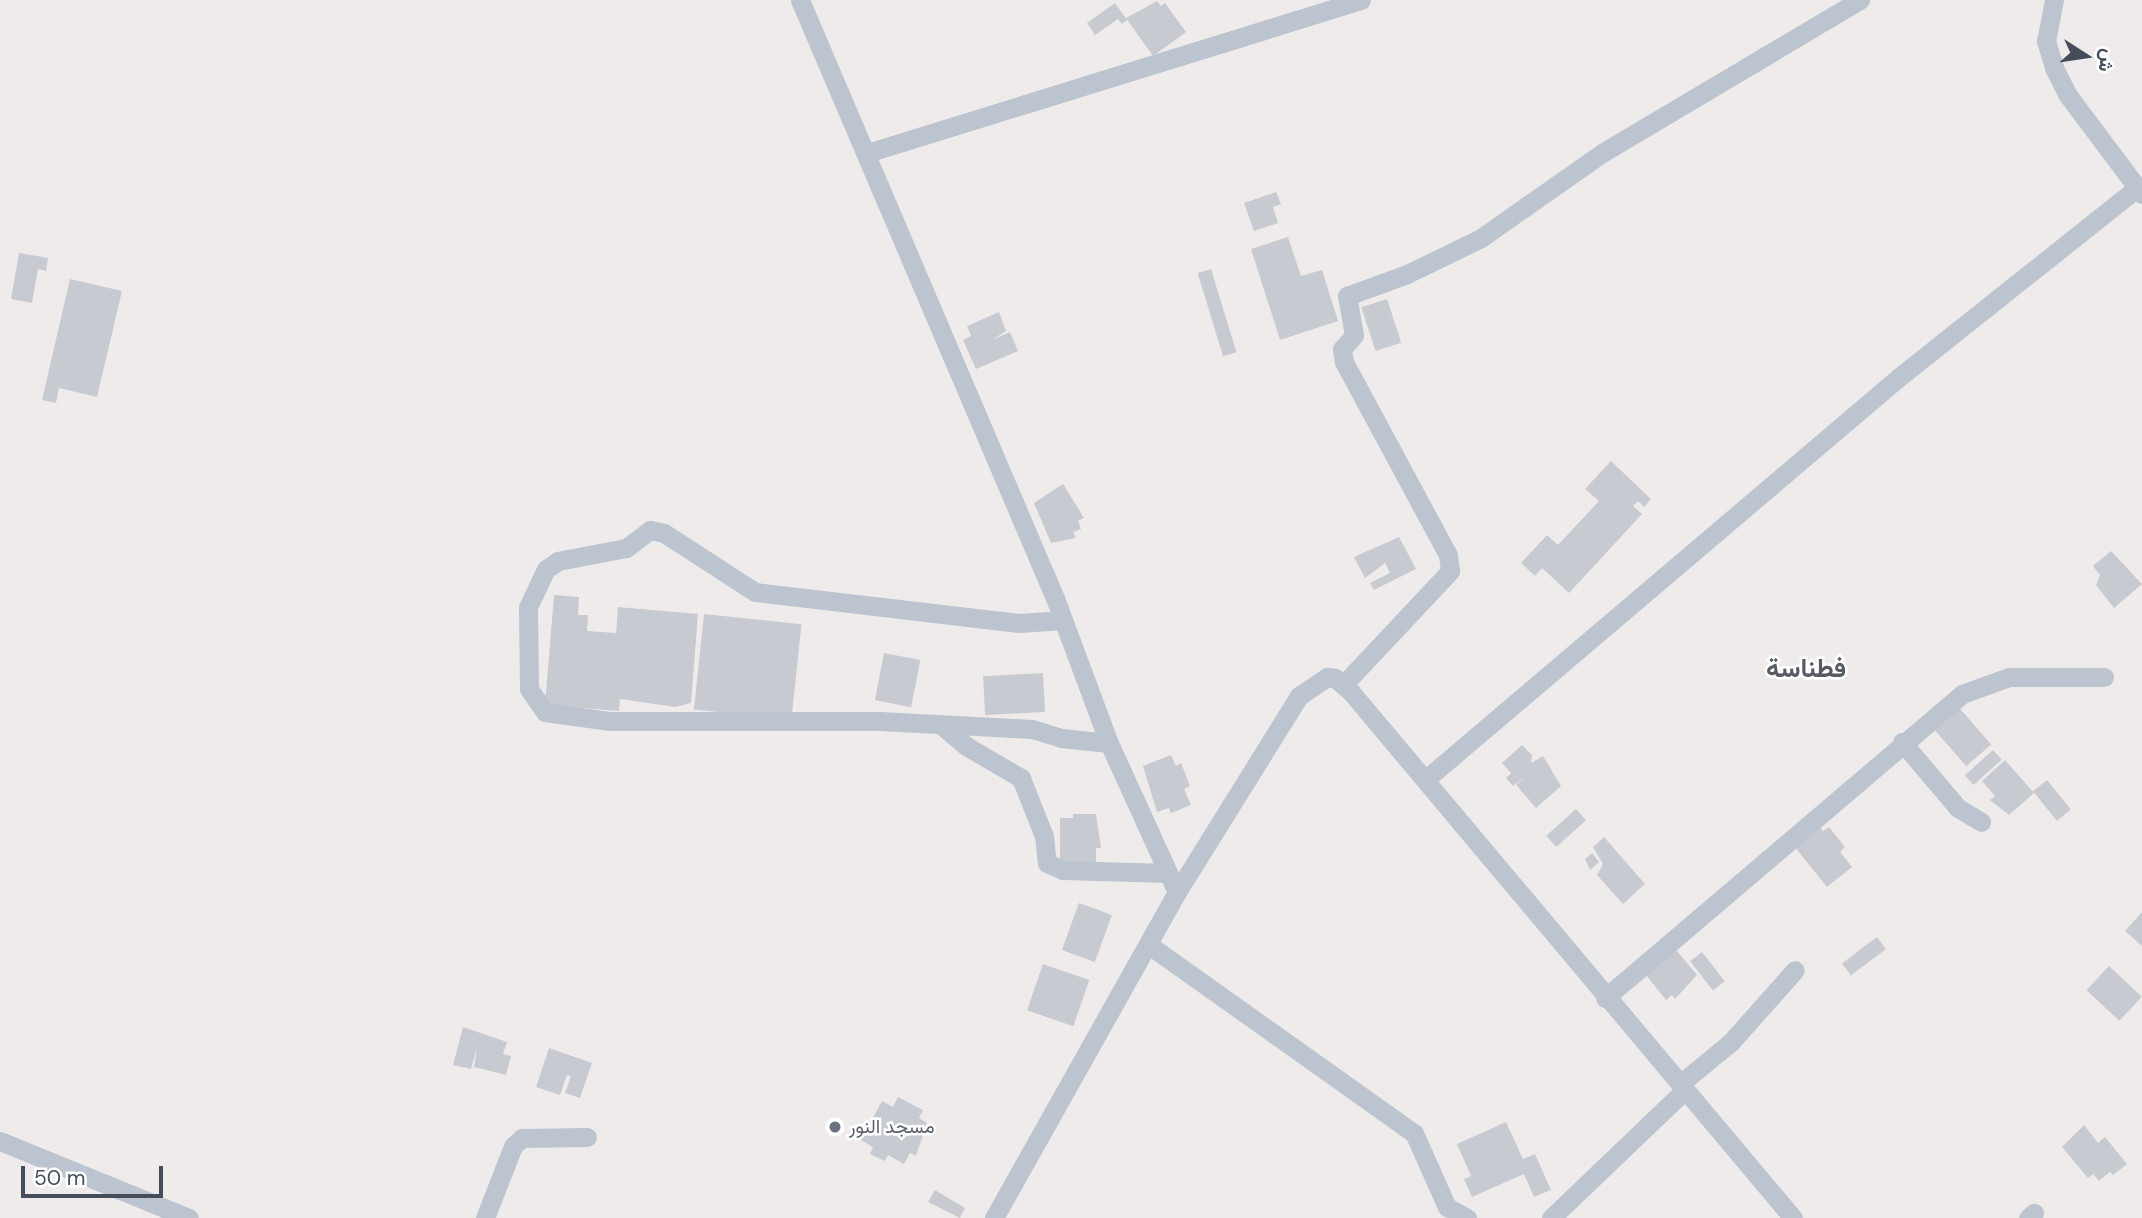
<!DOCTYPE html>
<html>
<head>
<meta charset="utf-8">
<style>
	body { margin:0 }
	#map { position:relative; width:2142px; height:1218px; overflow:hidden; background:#efebeb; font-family:"DM Sans",Vazirmatn,sans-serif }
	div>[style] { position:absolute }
	.building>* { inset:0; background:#c8cad1; transform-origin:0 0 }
	.minor>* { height:19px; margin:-9.5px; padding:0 9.5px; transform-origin:9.5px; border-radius:9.5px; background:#bcc5cf }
	.dots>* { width:19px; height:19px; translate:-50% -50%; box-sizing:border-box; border:4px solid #fff; border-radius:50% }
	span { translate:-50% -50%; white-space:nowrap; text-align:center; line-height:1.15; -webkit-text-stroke:5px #fff; paint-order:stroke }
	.worship-label { font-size:19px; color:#5b616d }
	.left { translate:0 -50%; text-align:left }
	.district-label { font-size:26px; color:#585b61; font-weight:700 }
	.north { position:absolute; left:2051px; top:21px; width:70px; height:70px; -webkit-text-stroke:5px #fff; paint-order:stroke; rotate:102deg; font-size:19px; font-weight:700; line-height:28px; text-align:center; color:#444d59 }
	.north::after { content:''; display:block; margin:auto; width:24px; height:32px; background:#444d59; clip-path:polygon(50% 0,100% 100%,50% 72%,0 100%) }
	.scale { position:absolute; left:21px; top:1166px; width:142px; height:32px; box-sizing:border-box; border:4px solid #444d59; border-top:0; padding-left:9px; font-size:21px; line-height:24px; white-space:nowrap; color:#444d59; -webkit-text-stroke:5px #fff; paint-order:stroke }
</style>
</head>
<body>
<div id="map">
	<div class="building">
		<div style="clip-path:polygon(1157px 1px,1161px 6px,1165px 3px,1186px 32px,1153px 56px,1126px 18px)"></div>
		<div style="clip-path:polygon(1115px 3px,1127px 20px,1122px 24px,1118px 19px,1095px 35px,1087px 23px)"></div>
		<div style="clip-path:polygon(1276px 192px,1281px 204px,1273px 207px,1278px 223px,1254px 231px,1244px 203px)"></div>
		<div style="clip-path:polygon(1288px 237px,1301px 276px,1322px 270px,1338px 321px,1280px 340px,1251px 249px)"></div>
		<div style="clip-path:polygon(19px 253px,48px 258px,46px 271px,38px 269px,32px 303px,11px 299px)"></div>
		<div style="left:1211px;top:269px;width:87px;height:14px;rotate:73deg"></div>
		<div style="clip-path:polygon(70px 279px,122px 291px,97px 397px,59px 388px,56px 403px,42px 400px)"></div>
		<div style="left:1387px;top:299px;width:46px;height:27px;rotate:72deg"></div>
		<div style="clip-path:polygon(999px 312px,1006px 331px,992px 340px,1010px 332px,1018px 351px,976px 369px,963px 340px,971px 336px,967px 326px)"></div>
		<div style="clip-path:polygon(1611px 461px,1651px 499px,1644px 507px,1638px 501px,1633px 506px,1642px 514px,1569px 593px,1542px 568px,1535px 576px,1521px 563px,1547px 535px,1558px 545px,1599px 501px,1585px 489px)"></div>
		<div style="clip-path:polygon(1063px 484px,1084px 518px,1078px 521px,1081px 529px,1073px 532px,1076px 538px,1051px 543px,1034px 503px)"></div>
		<div style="clip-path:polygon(1399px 537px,1416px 569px,1374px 590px,1370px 583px,1390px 573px,1385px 563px,1365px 578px,1354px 557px)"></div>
		<div style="clip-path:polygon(2111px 551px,2142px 584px,2114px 608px,2096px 585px,2100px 575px,2093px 566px)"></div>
		<div style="clip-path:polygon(554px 595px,579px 597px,578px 615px,588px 615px,587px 631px,616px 633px,618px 607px,698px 614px,691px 703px,675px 707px,620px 699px,619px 711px,545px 705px)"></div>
		<div style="left:704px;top:614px;width:98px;height:96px;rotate:6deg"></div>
		<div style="left:884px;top:653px;width:37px;height:48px;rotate:11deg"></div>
		<div style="left:1043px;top:673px;width:39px;height:60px;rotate:87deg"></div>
		<div style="left:1955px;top:703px;width:55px;height:33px;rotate:49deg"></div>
		<div style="clip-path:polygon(1522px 745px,1532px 755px,1531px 763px,1543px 756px,1561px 786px,1536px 808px,1516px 785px,1526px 776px,1513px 786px,1506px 778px,1511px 773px,1502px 763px)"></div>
		<div style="left:1993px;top:750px;width:13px;height:38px;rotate:48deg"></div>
		<div style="clip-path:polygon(1171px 755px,1176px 766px,1181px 763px,1190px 786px,1184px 789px,1191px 805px,1171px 813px,1169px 808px,1157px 812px,1143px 766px)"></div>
		<div style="clip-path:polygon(2005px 760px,2034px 793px,2009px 815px,1990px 800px,1995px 796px,1982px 781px)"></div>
		<div style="left:2047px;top:780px;width:38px;height:18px;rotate:51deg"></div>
		<div style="left:1576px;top:809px;width:15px;height:40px;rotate:48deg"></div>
		<div style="clip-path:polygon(1073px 814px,1096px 814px,1101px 848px,1096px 848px,1096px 864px,1060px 865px,1060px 818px,1073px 818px)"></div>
		<div style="clip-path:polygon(1816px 822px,1823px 831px,1829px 827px,1845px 847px,1840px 852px,1852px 867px,1827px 887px,1794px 846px)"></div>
		<div style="clip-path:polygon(1604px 837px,1645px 884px,1623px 904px,1597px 875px,1603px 864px,1593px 847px)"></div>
		<div style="clip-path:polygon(1592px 853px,1599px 862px,1590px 870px,1585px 859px)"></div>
		<div style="left:1079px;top:903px;width:35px;height:50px;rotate:20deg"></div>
		<div style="clip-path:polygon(2142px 912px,2142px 946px,2125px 931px)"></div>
		<div style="left:1877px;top:937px;width:15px;height:44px;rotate:53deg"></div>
		<div style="clip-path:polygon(1672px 945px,1697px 975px,1675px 999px,1672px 995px,1666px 1000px,1642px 970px)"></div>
		<div style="left:1702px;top:952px;width:37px;height:15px;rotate:52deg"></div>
		<div style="left:1043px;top:964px;width:49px;height:49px;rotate:19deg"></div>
		<div style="left:2109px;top:966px;width:45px;height:33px;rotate:43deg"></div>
		<div style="clip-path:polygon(463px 1027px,507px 1042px,503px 1054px,511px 1056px,506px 1075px,474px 1067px,477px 1047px,471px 1069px,453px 1065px)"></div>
		<div style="clip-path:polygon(549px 1048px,592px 1063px,580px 1098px,565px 1093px,571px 1076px,567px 1075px,560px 1095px,536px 1087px)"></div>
		<div style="clip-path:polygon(898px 1097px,923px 1110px,919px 1118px,927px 1123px,916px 1156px,910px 1153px,904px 1164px,888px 1155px,885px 1161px,870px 1154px,873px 1147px,861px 1140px,882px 1101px,893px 1107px)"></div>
		<div style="clip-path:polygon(1506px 1122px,1523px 1159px,1535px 1154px,1551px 1190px,1534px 1197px,1524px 1174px,1472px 1197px,1464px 1179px,1471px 1176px,1457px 1144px)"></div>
		<div style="clip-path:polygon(2084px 1125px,2098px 1143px,2105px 1137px,2127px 1164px,2113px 1175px,2110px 1172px,2099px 1181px,2093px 1174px,2088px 1178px,2062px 1147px)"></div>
		<div style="clip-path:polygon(935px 1190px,965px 1208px,960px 1218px,928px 1202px)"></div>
	</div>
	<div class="minor">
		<div style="left:800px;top:0;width:650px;rotate:66.91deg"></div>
		<div style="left:1055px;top:598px;width:155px;rotate:69.6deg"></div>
		<div style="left:1109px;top:743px;width:164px;rotate:65.5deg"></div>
		<div style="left:2054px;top:0;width:42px;rotate:101deg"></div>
		<div style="left:2046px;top:41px;width:28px;rotate:73deg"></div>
		<div style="left:2054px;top:68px;width:29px;rotate:63deg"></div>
		<div style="left:2067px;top:94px;width:125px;rotate:53.1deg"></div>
		<div style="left:867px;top:153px;width:517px;rotate:-17.21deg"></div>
		<div style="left:1063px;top:620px;width:44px;rotate:176.1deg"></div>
		<div style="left:1019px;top:623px;width:266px;rotate:-173.3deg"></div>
		<div style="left:755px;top:592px;width:108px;rotate:-147deg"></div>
		<div style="left:664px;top:533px;width:14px;rotate:-168deg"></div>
		<div style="left:650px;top:530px;width:30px;rotate:143deg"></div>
		<div style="left:626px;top:548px;width:69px;rotate:169.2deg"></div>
		<div style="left:558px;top:561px;width:14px;rotate:146deg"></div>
		<div style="left:546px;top:569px;width:42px;rotate:115.3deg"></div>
		<div style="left:528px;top:607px;width:82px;rotate:89.3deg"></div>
		<div style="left:529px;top:689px;width:28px;rotate:55deg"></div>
		<div style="left:545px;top:712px;width:66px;rotate:7.9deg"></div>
		<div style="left:610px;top:721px;width:270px"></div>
		<div style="left:880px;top:721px;width:152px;rotate:3deg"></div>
		<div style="left:1032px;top:729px;width:30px;rotate:17deg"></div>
		<div style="left:1061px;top:738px;width:48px;rotate:5.9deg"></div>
		<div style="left:1344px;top:684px;width:155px;rotate:-46.8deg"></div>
		<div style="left:1450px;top:571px;width:16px;rotate:-97deg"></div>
		<div style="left:1448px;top:555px;width:219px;rotate:-118.3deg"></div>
		<div style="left:1344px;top:362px;width:13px;rotate:-99deg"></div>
		<div style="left:1342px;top:349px;width:18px;rotate:-49deg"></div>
		<div style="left:1354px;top:335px;width:40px;rotate:-100deg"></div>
		<div style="left:1347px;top:296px;width:64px;rotate:-20.1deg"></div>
		<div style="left:1407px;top:274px;width:82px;rotate:-25.9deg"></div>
		<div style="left:1481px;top:238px;width:148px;rotate:-35.1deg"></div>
		<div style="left:1602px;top:153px;width:300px;rotate:-30.7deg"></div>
		<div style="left:940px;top:724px;width:34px;rotate:40deg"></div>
		<div style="left:966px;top:746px;width:64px;rotate:30.2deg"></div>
		<div style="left:1021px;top:778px;width:62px;rotate:68.4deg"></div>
		<div style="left:1044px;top:836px;width:27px;rotate:84deg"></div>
		<div style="left:1047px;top:863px;width:17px;rotate:24deg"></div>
		<div style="left:1063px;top:870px;width:104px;rotate:1.7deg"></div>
		<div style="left:1902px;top:742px;width:87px;rotate:49.7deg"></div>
		<div style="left:1958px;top:808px;width:27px;rotate:31deg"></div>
		<div style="left:1426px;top:779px;width:619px;rotate:-40.35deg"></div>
		<div style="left:1898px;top:378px;width:305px;rotate:-38.5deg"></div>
		<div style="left:1149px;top:945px;width:325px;rotate:35.4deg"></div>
		<div style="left:1414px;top:1133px;width:81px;rotate:66deg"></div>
		<div style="left:1447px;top:1207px;width:23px;rotate:29deg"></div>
		<div style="left:1605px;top:998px;width:469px;rotate:-40.4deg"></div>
		<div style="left:1962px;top:694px;width:50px;rotate:-19.9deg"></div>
		<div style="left:2009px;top:677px;width:95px"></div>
		<div style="left:1680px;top:1084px;width:66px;rotate:-39.5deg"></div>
		<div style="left:1731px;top:1042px;width:96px;rotate:-48.4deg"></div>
		<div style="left:0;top:1141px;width:204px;rotate:22.2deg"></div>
		<div style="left:485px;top:1218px;width:77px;rotate:-68.7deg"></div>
		<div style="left:513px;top:1146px;width:12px;rotate:-42deg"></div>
		<div style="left:522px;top:1138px;width:65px;rotate:-0.9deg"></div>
		<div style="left:994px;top:1218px;width:374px;rotate:-60.7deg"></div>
		<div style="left:1177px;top:892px;width:231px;rotate:-58.1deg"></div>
		<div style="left:1299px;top:696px;width:34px;rotate:-34deg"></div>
		<div style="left:1327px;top:677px;width:8px;rotate:7deg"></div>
		<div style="left:1335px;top:678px;width:21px;rotate:41deg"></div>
		<div style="left:1351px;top:692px;width:687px;rotate:49.96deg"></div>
		<div style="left:1551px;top:1218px;width:185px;rotate:-43.7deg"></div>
		<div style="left:2028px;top:1218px;width:8px;rotate:-40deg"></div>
	</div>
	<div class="dots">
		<div style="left:835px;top:1127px;background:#6b7280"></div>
	</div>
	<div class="worship-label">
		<span class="left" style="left:849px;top:1127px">مسجد النور</span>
	</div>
	<div class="district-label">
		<span style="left:1806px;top:669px">فطناسة</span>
	</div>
	<div class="north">ش</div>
	<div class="scale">50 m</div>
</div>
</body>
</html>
